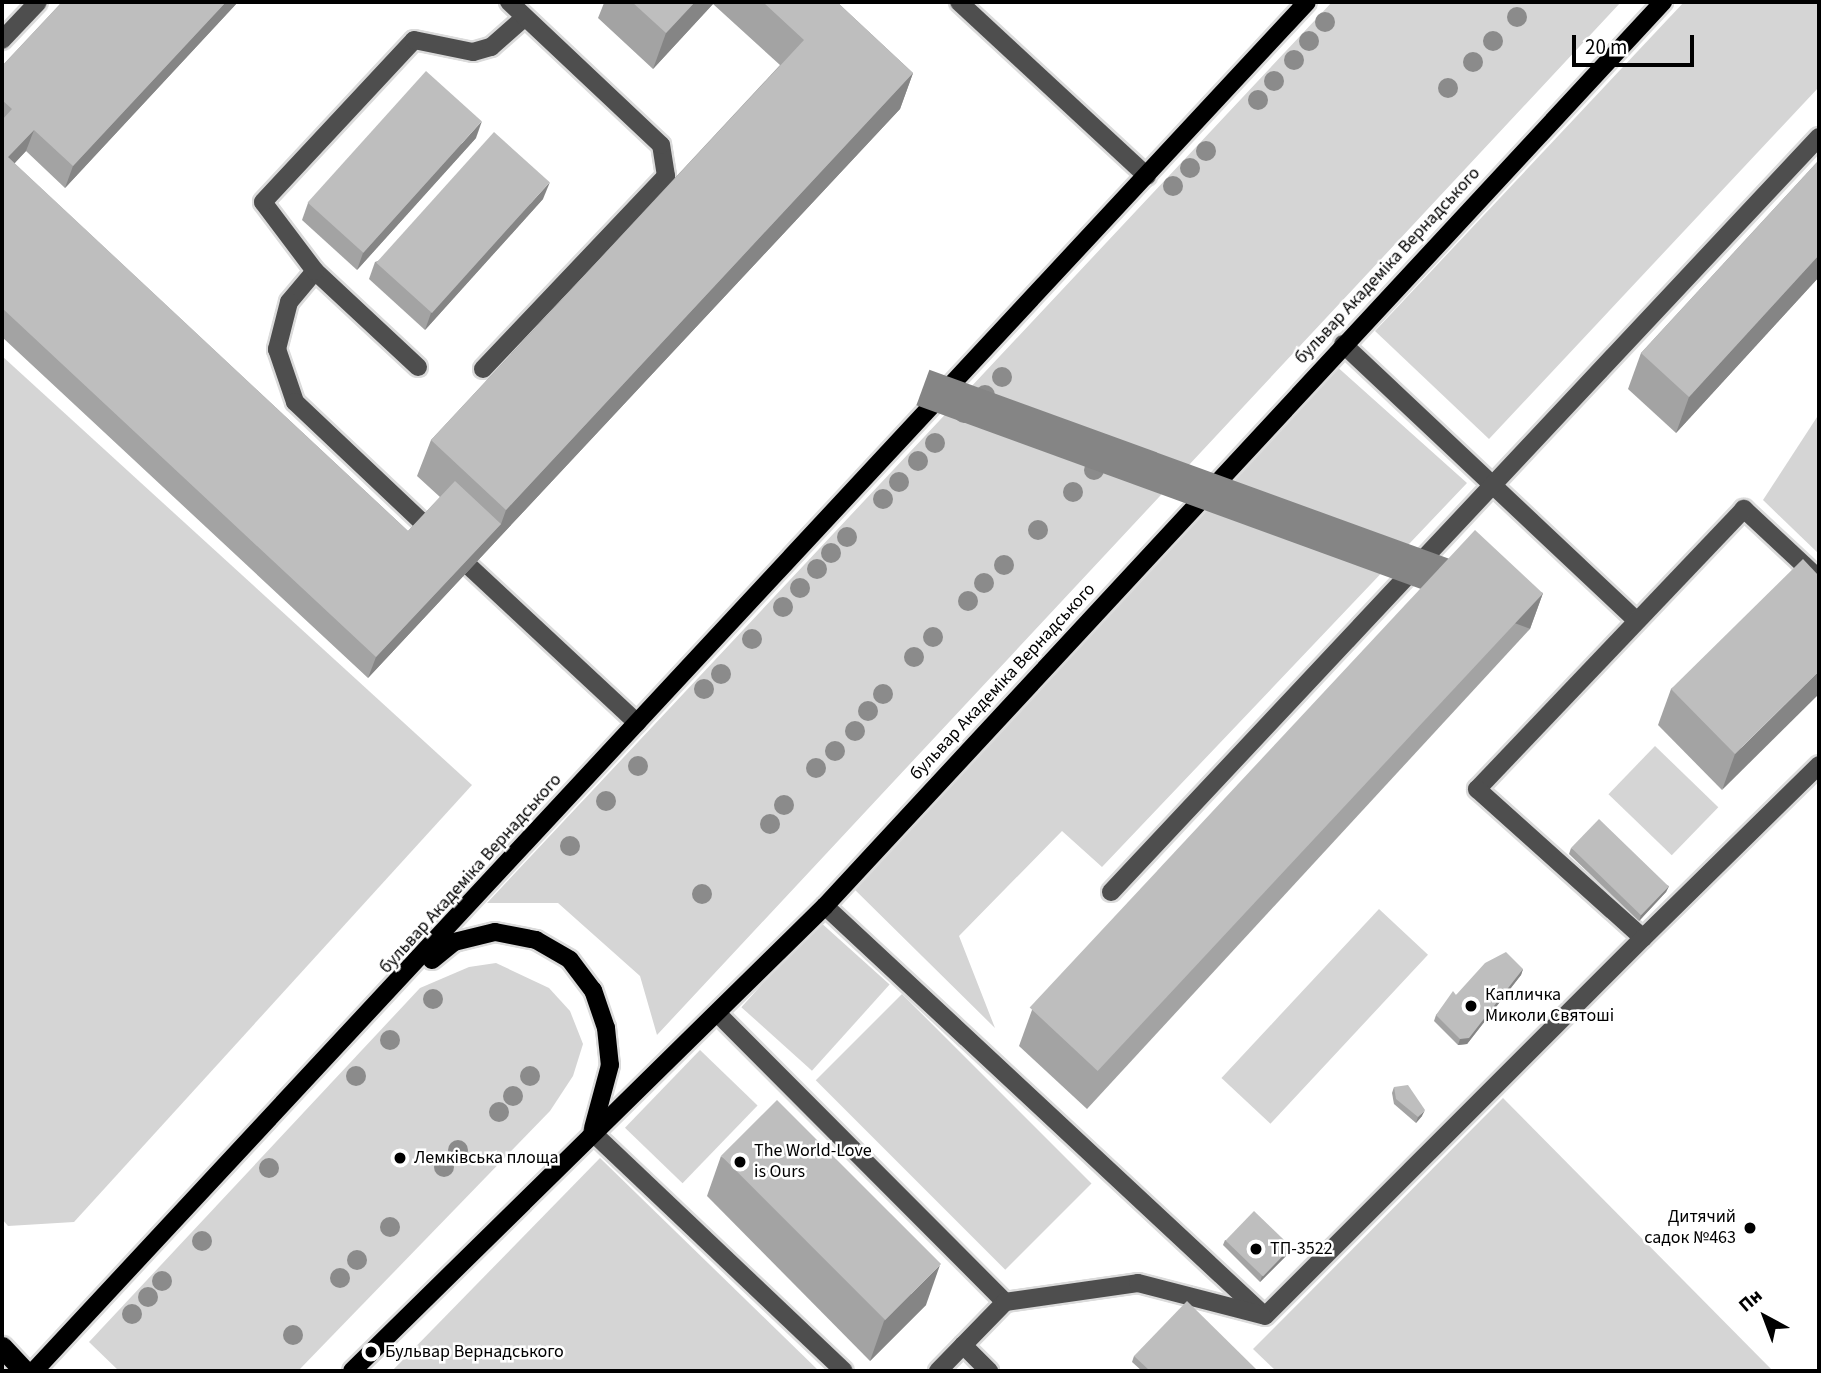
<!DOCTYPE html>
<html>
<head>
<meta charset="utf-8">
<style>
	body { margin:0 }
	#map { position:relative; width:1821px; height:1373px; overflow:hidden; background:#fff; font-family:"Source Sans 3",sans-serif }
	div>[style] { position:absolute }
	.green>* { inset:0; background:#d5d5d5; transform-origin:0 0 }
	.roads { filter:drop-shadow(2px 0 #dbdbdb) drop-shadow(-2px 0 #dbdbdb) drop-shadow(0 2px #dbdbdb) drop-shadow(0 -2px #dbdbdb) }
	.minor>* { height:18px; margin:-9px; padding:0 9px; transform-origin:9px; border-radius:9px; background:#4e4e4e }
	.major>* { height:18px; margin:-9px; padding:0 9px; transform-origin:9px; border-radius:9px; background:#000 }
	.highway>* { height:21px; margin:-10.5px; padding:0 10.5px; transform-origin:10.5px; border-radius:10.5px; background:#000 }
	.trees>* { width:20px; height:20px; margin:-10px; border-radius:50%; background:#8b8b8b }
	.wall>* { inset:0; background:#a3a3a3 }
	.shaded-wall>* { inset:0; background:#858585; transform-origin:0 0 }
	.building>* { inset:0; background:#bebebe; transform-origin:0 0 }
	.dots>* { width:19px; height:19px; translate:-50% -50%; box-sizing:border-box; border:4px solid #fff; border-radius:50% }
	span { translate:-50% -50%; white-space:nowrap; text-align:center; line-height:1.15; -webkit-text-stroke:5px #fff; paint-order:stroke }
	.street-label { font-size:18px; color:#000 }
	.poi-label { font-size:18px; color:#000 }
	.left { translate:0 -50%; text-align:left }
	.right { translate:-100% -50%; text-align:right }
	.frame { position:absolute; inset:0; border:4px solid #000; pointer-events:none }
	.north { position:absolute; left:1730px; top:1282px; width:70px; height:70px; -webkit-text-stroke:5px #fff; paint-order:stroke; rotate:319deg; font-size:19px; font-weight:700; line-height:28px; text-align:center; color:#000 }
	.north::after { content:''; display:block; margin:auto; width:24px; height:32px; background:#000; clip-path:polygon(50% 0,100% 100%,50% 72%,0 100%) }
	.scale { position:absolute; left:1572px; top:35px; width:122px; height:32px; box-sizing:border-box; border:4px solid #000; border-top:0; padding-left:9px; font-size:21px; line-height:24px; white-space:nowrap; color:#000; -webkit-text-stroke:5px #fff; paint-order:stroke }
</style>
</head>
<body>
<div id="map">
	<div class="green">
		<div style="clip-path:polygon(1332px 2px,1621px 2px,657px 1035px,640px 976px,558px 903px,487px 903px)"></div>
		<div style="clip-path:polygon(1684px 2px,1819px 2px,1819px 87px,1489px 439px,1375px 331px)"></div>
		<div style="clip-path:polygon(2px 356px,472px 785px,74px 1222px,8px 1226px,2px 1219px)"></div>
		<div style="clip-path:polygon(1334px 364px,1467px 483px,1102px 867px,1062px 831px,959px 936px,995px 1028px,849px 884px)"></div>
		<div style="clip-path:polygon(1819px 414px,1819px 554px,1763px 500px)"></div>
		<div style="left:1655px;top:746px;width:88px;height:67px;rotate:44deg"></div>
		<div style="left:1379px;top:909px;width:67px;height:231px;rotate:43deg"></div>
		<div style="left:819px;top:921px;width:95px;height:116px;rotate:42deg"></div>
		<div style="clip-path:polygon(496px 963px,549px 988px,570px 1011px,583px 1044px,573px 1076px,550px 1111px,298px 1371px,119px 1371px,89px 1342px,420px 988px,469px 967px)"></div>
		<div style="left:902px;top:994px;width:268px;height:122px;rotate:45deg"></div>
		<div style="left:700px;top:1050px;width:80px;height:108px;rotate:44deg"></div>
		<div style="clip-path:polygon(1503px 1098px,1773px 1371px,1276px 1371px,1253px 1349px)"></div>
		<div style="clip-path:polygon(600px 1158px,819px 1371px,392px 1371px)"></div>
	</div>
	<div class="roads">
		<div class="minor">
			<div style="left:959px;top:2px;width:256px;rotate:42.8deg"></div>
			<div style="left:2px;top:40px;width:52px;rotate:-46.5deg"></div>
			<div style="left:315px;top:271px;width:40px;rotate:130deg"></div>
			<div style="left:289px;top:302px;width:49px;rotate:104.3deg"></div>
			<div style="left:277px;top:349px;width:56px;rotate:71.2deg"></div>
			<div style="left:295px;top:402px;width:179px;rotate:43.4deg"></div>
			<div style="left:1343px;top:344px;width:403px;rotate:43.3deg"></div>
			<div style="left:418px;top:367px;width:141px;rotate:-137deg"></div>
			<div style="left:315px;top:271px;width:86px;rotate:-127deg"></div>
			<div style="left:263px;top:202px;width:221px;rotate:-47deg"></div>
			<div style="left:414px;top:40px;width:60px;rotate:11.5deg"></div>
			<div style="left:473px;top:52px;width:19px;rotate:-16deg"></div>
			<div style="left:491px;top:47px;width:45px;rotate:-41.4deg"></div>
			<div style="left:483px;top:369px;width:266px;rotate:-46.5deg"></div>
			<div style="left:666px;top:176px;width:31px;rotate:-99deg"></div>
			<div style="left:661px;top:145px;width:209px;rotate:-136.7deg"></div>
			<div style="left:471px;top:568px;width:227px;rotate:43deg"></div>
			<div style="left:1819px;top:579px;width:103px;rotate:-137deg"></div>
			<div style="left:1744px;top:509px;width:387px;rotate:133.6deg"></div>
			<div style="left:1477px;top:789px;width:223px;rotate:41.9deg"></div>
			<div style="left:1643px;top:938px;width:247px;rotate:-44.5deg"></div>
			<div style="left:1111px;top:892px;width:1035px;rotate:-46.84deg"></div>
			<div style="left:825px;top:906px;width:601px;rotate:42.98deg"></div>
			<div style="left:1265px;top:1316px;width:535px;rotate:-45deg"></div>
			<div style="left:719px;top:1015px;width:405px;rotate:45.1deg"></div>
			<div style="left:592px;top:1132px;width:347px;rotate:43.5deg"></div>
			<div style="left:963px;top:1345px;width:37px;rotate:45deg"></div>
			<div style="left:938px;top:1371px;width:96px;rotate:-45.8deg"></div>
			<div style="left:1005px;top:1302px;width:134px;rotate:-8.1deg"></div>
			<div style="left:1138px;top:1283px;width:128px;rotate:14.5deg"></div>
		</div>
		<div class="major">
			<div style="left:432px;top:960px;width:28px;rotate:-39deg"></div>
			<div style="left:454px;top:942px;width:42px;rotate:-13.7deg"></div>
			<div style="left:495px;top:932px;width:42px;rotate:11deg"></div>
			<div style="left:536px;top:940px;width:39px;rotate:30deg"></div>
			<div style="left:570px;top:960px;width:38px;rotate:53deg"></div>
			<div style="left:593px;top:990px;width:40px;rotate:71.1deg"></div>
			<div style="left:606px;top:1028px;width:37px;rotate:84deg"></div>
			<div style="left:610px;top:1065px;width:65px;rotate:105.1deg"></div>
			<div style="left:34px;top:1371px;width:1869px;rotate:-47.08deg"></div>
			<div style="left:352px;top:1371px;width:663px;rotate:-44.51deg"></div>
			<div style="left:825px;top:906px;width:1233px;rotate:-47.17deg"></div>
		</div>
		<div class="highway">
			<div style="left:2px;top:1347px;width:33px;rotate:47deg"></div>
		</div>
	</div>
	<div class="trees">
		<div style="left:1517px;top:17px"></div>
		<div style="left:1325px;top:22px"></div>
		<div style="left:1309px;top:41px"></div>
		<div style="left:1493px;top:41px"></div>
		<div style="left:1294px;top:60px"></div>
		<div style="left:1473px;top:62px"></div>
		<div style="left:1274px;top:81px"></div>
		<div style="left:1448px;top:88px"></div>
		<div style="left:1258px;top:100px"></div>
		<div style="left:1206px;top:151px"></div>
		<div style="left:1190px;top:168px"></div>
		<div style="left:1173px;top:186px"></div>
		<div style="left:1002px;top:377px"></div>
		<div style="left:985px;top:395px"></div>
		<div style="left:964px;top:413px"></div>
		<div style="left:935px;top:443px"></div>
		<div style="left:918px;top:461px"></div>
		<div style="left:1094px;top:470px"></div>
		<div style="left:899px;top:482px"></div>
		<div style="left:1073px;top:492px"></div>
		<div style="left:883px;top:499px"></div>
		<div style="left:1038px;top:530px"></div>
		<div style="left:847px;top:537px"></div>
		<div style="left:831px;top:553px"></div>
		<div style="left:1004px;top:565px"></div>
		<div style="left:817px;top:569px"></div>
		<div style="left:984px;top:583px"></div>
		<div style="left:800px;top:588px"></div>
		<div style="left:968px;top:601px"></div>
		<div style="left:783px;top:607px"></div>
		<div style="left:933px;top:637px"></div>
		<div style="left:752px;top:639px"></div>
		<div style="left:914px;top:657px"></div>
		<div style="left:721px;top:674px"></div>
		<div style="left:704px;top:689px"></div>
		<div style="left:883px;top:694px"></div>
		<div style="left:868px;top:711px"></div>
		<div style="left:855px;top:731px"></div>
		<div style="left:835px;top:751px"></div>
		<div style="left:638px;top:766px"></div>
		<div style="left:816px;top:768px"></div>
		<div style="left:606px;top:801px"></div>
		<div style="left:784px;top:805px"></div>
		<div style="left:770px;top:824px"></div>
		<div style="left:570px;top:846px"></div>
		<div style="left:702px;top:894px"></div>
		<div style="left:433px;top:999px"></div>
		<div style="left:390px;top:1040px"></div>
		<div style="left:356px;top:1076px"></div>
		<div style="left:530px;top:1076px"></div>
		<div style="left:513px;top:1096px"></div>
		<div style="left:499px;top:1112px"></div>
		<div style="left:458px;top:1150px"></div>
		<div style="left:444px;top:1167px"></div>
		<div style="left:269px;top:1168px"></div>
		<div style="left:390px;top:1227px"></div>
		<div style="left:202px;top:1241px"></div>
		<div style="left:357px;top:1260px"></div>
		<div style="left:340px;top:1278px"></div>
		<div style="left:162px;top:1281px"></div>
		<div style="left:148px;top:1297px"></div>
		<div style="left:132px;top:1314px"></div>
		<div style="left:293px;top:1335px"></div>
	</div>
	<div class="wall">
		<div style="clip-path:polygon(62px 2px,238px 2px,65px 188px,26px 151px,14px 163px,408px 531px,440px 497px,417px 476px,431px 440px,780px 65px,713px 4px,653px 69px,598px 18px,604px 3px,602px 2px,837px 2px,913px 73px,900px 109px,368px 678px,2px 337px,2px 66px)"></div>
		<div style="clip-path:polygon(476px 138px,357px 270px,302px 220px,308px 203px)"></div>
		<div style="clip-path:polygon(1819px 160px,1819px 277px,1676px 433px,1628px 389px,1641px 353px)"></div>
		<div style="clip-path:polygon(543px 199px,425px 330px,369px 279px,375px 262px)"></div>
		<div style="clip-path:polygon(1819px 576px,1722px 790px,1658px 725px,1671px 689px)"></div>
		<div style="clip-path:polygon(1543px 593px,1530px 629px,1087px 1109px,1019px 1046px,1032px 1010px)"></div>
		<div style="clip-path:polygon(1571px 848px,1669px 886px,1666px 892px,1639px 921px,1569px 854px)"></div>
		<div style="clip-path:polygon(1523px 969px,1521px 975px,1467px 1044px,1458px 1045px,1434px 1021px,1436px 1015px,1456px 995px)"></div>
		<div style="clip-path:polygon(1394px 1087px,1422px 1116px,1416px 1123px,1394px 1104px,1392px 1093px)"></div>
		<div style="clip-path:polygon(721px 1156px,926px 1305px,870px 1361px,707px 1196px)"></div>
		<div style="clip-path:polygon(1225px 1240px,1289px 1253px,1260px 1282px,1223px 1245px)"></div>
		<div style="clip-path:polygon(1134px 1356px,1258px 1371px,1142px 1371px,1132px 1362px)"></div>
	</div>
	<div class="shaded-wall">
		<div style="clip-path:polygon(226px 2px,238px 2px,65px 188px,73px 166px)"></div>
		<div style="clip-path:polygon(695px 2px,714px 2px,713px 4px,653px 69px,666px 33px)"></div>
		<div style="clip-path:polygon(913px 73px,900px 109px,368px 678px,376px 657px,501px 524px,506px 510px)"></div>
		<div style="clip-path:polygon(482px 121px,476px 138px,357px 270px,363px 253px)"></div>
		<div style="clip-path:polygon(34px 130px,26px 151px,2px 177px,8px 157px)"></div>
		<div style="clip-path:polygon(550px 182px,543px 199px,425px 330px,431px 313px)"></div>
		<div style="clip-path:polygon(1819px 255px,1819px 277px,1676px 433px,1689px 397px)"></div>
		<div style="left:1543px;top:593px;width:38px;height:653px;rotate:110deg"></div>
		<div style="clip-path:polygon(1819px 671px,1819px 694px,1722px 790px,1735px 754px)"></div>
		<div style="clip-path:polygon(1669px 886px,1666px 892px,1639px 921px,1641px 915px)"></div>
		<div style="clip-path:polygon(1523px 969px,1521px 975px,1467px 1044px,1458px 1045px,1460px 1039px)"></div>
		<div style="clip-path:polygon(1425px 1110px,1422px 1116px,1416px 1123px,1418px 1117px)"></div>
		<div style="clip-path:polygon(1291px 1247px,1289px 1253px,1260px 1282px,1262px 1276px)"></div>
		<div style="clip-path:polygon(940px 1265px,926px 1305px,870px 1361px,884px 1321px)"></div>
	</div>
	<div class="building">
		<div style="clip-path:polygon(62px 2px,226px 2px,73px 166px,34px 130px,8px 157px,408px 531px,455px 481px,501px 524px,376px 657px,2px 308px,2px 120px,12px 109px,2px 100px,2px 66px)"></div>
		<div style="clip-path:polygon(632px 2px,695px 2px,666px 33px)"></div>
		<div style="clip-path:polygon(763px 2px,837px 2px,913px 73px,506px 510px,431px 440px,804px 40px)"></div>
		<div style="left:426px;top:71px;width:75px;height:177px;rotate:42deg"></div>
		<div style="left:494px;top:132px;width:75px;height:176px;rotate:42deg"></div>
		<div style="clip-path:polygon(1819px 160px,1819px 255px,1689px 397px,1641px 353px)"></div>
		<div style="left:1475px;top:530px;width:93px;height:653px;rotate:43deg"></div>
		<div style="clip-path:polygon(1803px 559px,1819px 576px,1819px 671px,1735px 754px,1671px 689px)"></div>
		<div style="left:1599px;top:819px;width:97px;height:40px;rotate:44deg"></div>
		<div style="clip-path:polygon(1506px 952px,1523px 969px,1469px 1038px,1460px 1039px,1436px 1015px,1453px 991px,1456px 995px,1485px 963px)"></div>
		<div style="clip-path:polygon(1408px 1085px,1425px 1110px,1418px 1117px,1396px 1099px,1394px 1087px)"></div>
		<div style="left:777px;top:1100px;width:232px;height:79px;rotate:45deg"></div>
		<div style="left:1254px;top:1211px;width:52px;height:41px;rotate:44deg"></div>
		<div style="clip-path:polygon(1187px 1301px,1258px 1371px,1150px 1371px,1134px 1356px)"></div>
	</div>
	<div class="dots">
		<div style="left:1471px;top:1006px;background:#000"></div>
		<div style="left:400px;top:1158px;background:#000"></div>
		<div style="left:740px;top:1162px;background:#000"></div>
		<div style="left:1750px;top:1228px;background:#000"></div>
		<div style="left:1256px;top:1249px;background:#000"></div>
		<div style="left:371px;top:1352px;background:#000"></div>
	</div>
	<div class="street-label">
		<span style="left:1388px;top:266px;rotate:-47deg">бульвар Академіка Вернадського</span>
		<span style="left:1003px;top:682px;rotate:-47deg">бульвар Академіка Вернадського</span>
		<span style="left:471px;top:874px;rotate:-48deg">бульвар Академіка Вернадського</span>
	</div>
	<div class="poi-label">
		<span class="left" style="left:1485px;top:1006px">Капличка<br>Миколи Святоші</span>
		<span class="left" style="left:754px;top:1162px">The World-Love<br>is Ours</span>
		<span class="left" style="left:414px;top:1158px">Лемківська площа</span>
		<span class="right" style="left:1736px;top:1228px">Дитячий<br>садок №463</span>
		<span class="left" style="left:1270px;top:1249px">ТП-3522</span>
		<span class="left" style="left:385px;top:1352px">Бульвар Вернадського</span>
	</div>
	<div class="frame"></div>
	<div class="north">Пн</div>
	<div class="scale">20 m</div>
</div>
</body>
</html>
